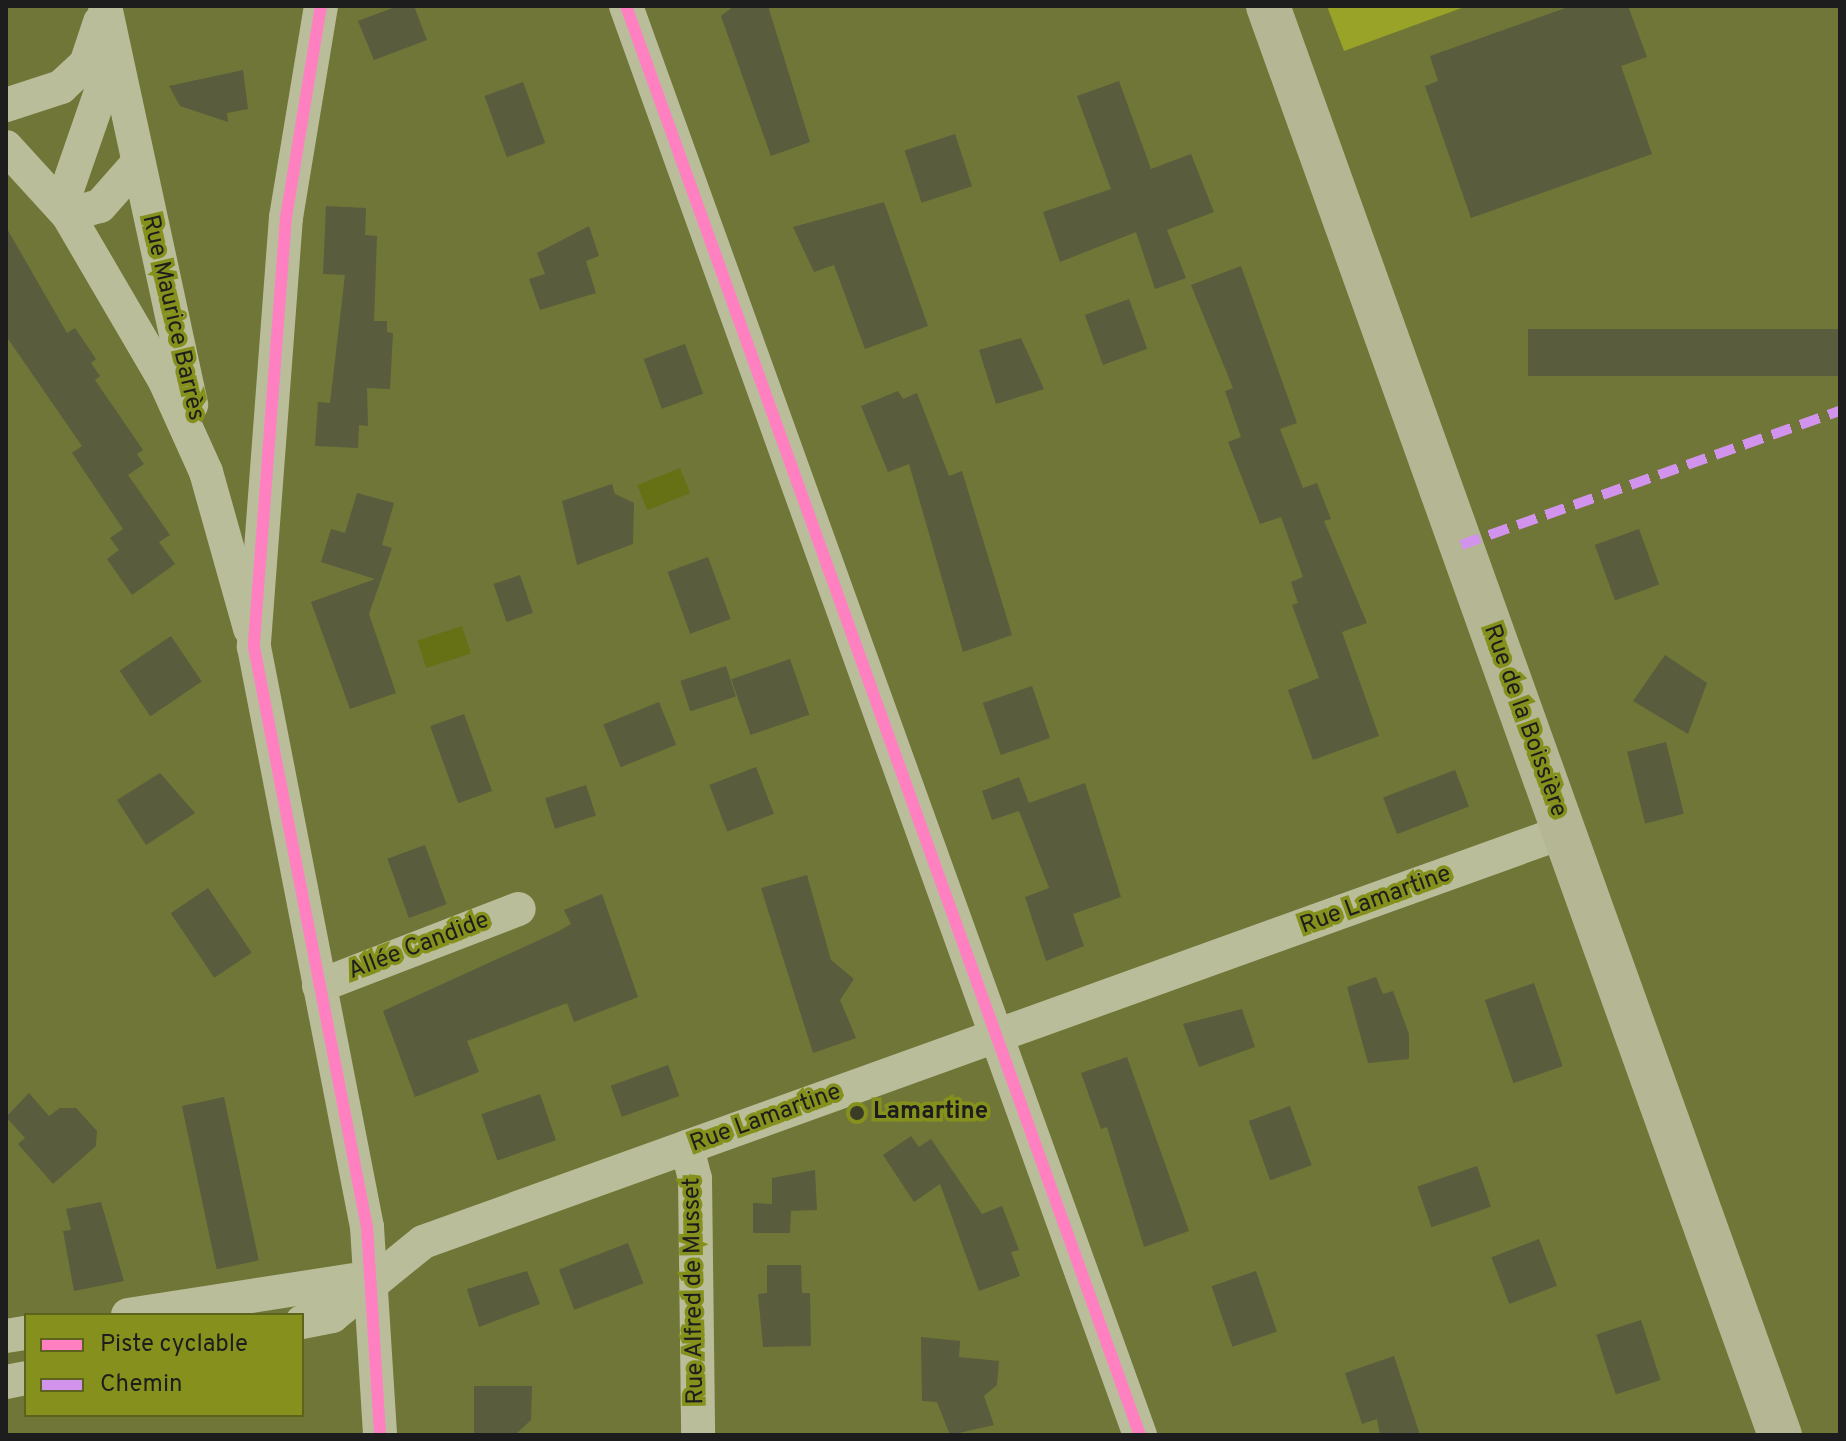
<!DOCTYPE html>
<html>
<head>
<meta charset="utf-8">
<style>
	body { margin:0 }
	#map { position:relative; width:1846px; height:1441px; overflow:hidden; background:#707637; font-family:Overpass,sans-serif }
	div>[style] { position:absolute }
	.green>* { inset:0; background:#98a327 }
	.water>* { inset:0; background:#667015; transform-origin:0 0 }
	.building>* { inset:0; background:#595c3d; transform-origin:0 0 }
	.street>* { height:34px; margin:-17px; padding:0 17px; transform-origin:17px; border-radius:17px; background:#babd9a }
	.secondary>* { height:44px; margin:-22px; padding:0 22px; transform-origin:22px; border-radius:22px; background:#b5b794 }
	.quiet>* { height:10px; margin-top:-5px; transform-origin:0; background:repeating-linear-gradient(90deg,#d193ec 0 20px,transparent 0 30px) }
	.cycleway>* { height:12px; margin:-6px; padding:0 6px; transform-origin:6px; border-radius:6px; background:#ff80c0 }
	.dots>* { width:22px; height:22px; translate:-50% -50%; box-sizing:border-box; border:4px solid #85911c; border-radius:50% }
	span { translate:-50% -50%; white-space:nowrap; text-align:center; line-height:1.15; -webkit-text-stroke:7px #85911c; paint-order:stroke }
	.street-label { font-size:24px; color:#1d1d1d }
	.poi-label { font-size:24px; color:#1d1d1d; font-weight:700 }
	.left { translate:0 -50%; text-align:left }
	.frame { position:absolute; inset:0; border:8px solid #1d1d1d; pointer-events:none }
	.legend { position:absolute; left:24px; top:1313px; width:280px; height:104px; box-sizing:border-box; background:#85911c; border:2px solid #5b631c; margin:0; padding:10px 14px; list-style:none; font-size:24px; color:#1d1d1d }
	.legend li { display:flex; align-items:center; gap:16px; height:40px }
	.legend b { width:40px; border:2px solid #5b631c }
</style>
</head>
<body>
<div id="map">
	<div class="green">
		<div style="clip-path:polygon(1327px 6px,1467px 6px,1344px 51px)"></div>
	</div>
	<div class="water">
		<div style="left:680px;top:468px;width:27px;height:46px;rotate:68deg"></div>
		<div style="left:462px;top:626px;width:29px;height:47px;rotate:72deg"></div>
	</div>
	<div class="building">
		<div style="clip-path:polygon(398px 6px,414px 6px,427px 40px,374px 60px,358px 21px)"></div>
		<div style="clip-path:polygon(734px 6px,768px 6px,810px 142px,771px 156px,721px 16px)"></div>
		<div style="clip-path:polygon(1571px 6px,1628px 6px,1647px 57px,1621px 66px,1652px 154px,1471px 218px,1425px 86px,1438px 81px,1430px 56px)"></div>
		<div style="clip-path:polygon(243px 70px,248px 109px,227px 113px,228px 122px,180px 106px,169px 86px)"></div>
		<div style="clip-path:polygon(1119px 81px,1151px 169px,1191px 154px,1214px 212px,1167px 230px,1186px 278px,1155px 289px,1136px 232px,1060px 262px,1043px 212px,1111px 189px,1077px 96px)"></div>
		<div style="left:523px;top:82px;width:65px;height:41px;rotate:70deg"></div>
		<div style="left:955px;top:134px;width:55px;height:53px;rotate:72deg"></div>
		<div style="clip-path:polygon(884px 202px,928px 326px,865px 349px,834px 265px,814px 272px,793px 227px)"></div>
		<div style="clip-path:polygon(326px 206px,366px 208px,365px 235px,377px 236px,374px 321px,387px 321px,387px 332px,393px 333px,390px 389px,367px 388px,368px 426px,359px 425px,358px 448px,315px 446px,318px 402px,330px 403px,345px 275px,323px 274px)"></div>
		<div style="clip-path:polygon(589px 226px,599px 256px,586px 261px,596px 293px,540px 310px,529px 279px,545px 274px,537px 253px)"></div>
		<div style="clip-path:polygon(6px 227px,67px 333px,75px 328px,96px 359px,91px 363px,100px 376px,95px 380px,143px 450px,137px 454px,144px 464px,128px 475px,170px 535px,159px 542px,175px 564px,132px 595px,107px 559px,119px 550px,110px 538px,123px 529px,72px 453px,82px 446px,6px 336px)"></div>
		<div style="clip-path:polygon(1241px 266px,1297px 423px,1280px 429px,1303px 488px,1317px 483px,1331px 519px,1324px 521px,1367px 623px,1342px 632px,1379px 736px,1313px 760px,1288px 690px,1319px 678px,1292px 605px,1298px 603px,1291px 582px,1303px 577px,1281px 517px,1260px 524px,1228px 442px,1241px 437px,1225px 391px,1233px 388px,1191px 285px)"></div>
		<div style="left:1129px;top:299px;width:53px;height:47px;rotate:70deg"></div>
		<div style="left:1840px;top:329px;width:47px;height:312px;rotate:90deg"></div>
		<div style="clip-path:polygon(1021px 338px,1044px 389px,996px 404px,979px 350px)"></div>
		<div style="left:685px;top:344px;width:53px;height:44px;rotate:70deg"></div>
		<div style="clip-path:polygon(898px 391px,903px 399px,917px 393px,949px 476px,962px 471px,1012px 635px,963px 652px,909px 464px,888px 472px,861px 406px)"></div>
		<div style="clip-path:polygon(612px 484px,615px 494px,634px 503px,633px 544px,577px 565px,562px 501px)"></div>
		<div style="clip-path:polygon(357px 493px,394px 503px,382px 545px,392px 548px,369px 614px,396px 693px,350px 709px,311px 602px,375px 579px,321px 562px,331px 529px,345px 533px)"></div>
		<div style="left:1639px;top:529px;width:59px;height:47px;rotate:70deg"></div>
		<div style="left:708px;top:557px;width:66px;height:43px;rotate:70deg"></div>
		<div style="left:520px;top:575px;width:40px;height:28px;rotate:71deg"></div>
		<div style="left:171px;top:636px;width:55px;height:62px;rotate:56deg"></div>
		<div style="clip-path:polygon(1665px 655px,1707px 683px,1688px 734px,1633px 701px)"></div>
		<div style="left:790px;top:659px;width:59px;height:62px;rotate:71deg"></div>
		<div style="left:726px;top:666px;width:32px;height:48px;rotate:72deg"></div>
		<div style="left:1032px;top:686px;width:55px;height:52px;rotate:71deg"></div>
		<div style="left:659px;top:702px;width:46px;height:60px;rotate:68deg"></div>
		<div style="left:464px;top:714px;width:82px;height:36px;rotate:70deg"></div>
		<div style="left:1666px;top:742px;width:74px;height:40px;rotate:76deg"></div>
		<div style="left:756px;top:767px;width:50px;height:50px;rotate:69deg"></div>
		<div style="left:1455px;top:770px;width:39px;height:77px;rotate:69deg"></div>
		<div style="clip-path:polygon(160px 773px,195px 813px,146px 845px,117px 800px)"></div>
		<div style="clip-path:polygon(1019px 777px,1029px 803px,1085px 783px,1121px 897px,1073px 914px,1084px 946px,1046px 961px,1025px 897px,1049px 888px,1019px 811px,992px 820px,982px 791px)"></div>
		<div style="left:586px;top:785px;width:32px;height:43px;rotate:72deg"></div>
		<div style="left:425px;top:845px;width:63px;height:40px;rotate:70deg"></div>
		<div style="clip-path:polygon(807px 875px,831px 960px,854px 979px,840px 1000px,856px 1038px,813px 1053px,761px 888px)"></div>
		<div style="left:208px;top:888px;width:78px;height:45px;rotate:56deg"></div>
		<div style="clip-path:polygon(602px 894px,638px 997px,574px 1022px,567px 1003px,467px 1041px,479px 1072px,415px 1097px,383px 1011px,559px 931px,571px 924px,564px 910px)"></div>
		<div style="clip-path:polygon(1376px 977px,1383px 994px,1393px 991px,1409px 1034px,1409px 1059px,1368px 1063px,1347px 987px)"></div>
		<div style="left:1534px;top:983px;width:88px;height:52px;rotate:71deg"></div>
		<div style="clip-path:polygon(1242px 1009px,1255px 1047px,1199px 1067px,1183px 1024px)"></div>
		<div style="clip-path:polygon(1127px 1057px,1189px 1231px,1144px 1247px,1107px 1127px,1101px 1129px,1081px 1073px)"></div>
		<div style="left:668px;top:1065px;width:33px;height:61px;rotate:70deg"></div>
		<div style="clip-path:polygon(29px 1093px,49px 1116px,60px 1108px,76px 1108px,97px 1131px,96px 1146px,53px 1184px,18px 1144px,25px 1138px,6px 1117px)"></div>
		<div style="left:540px;top:1094px;width:49px;height:62px;rotate:71deg"></div>
		<div style="left:224px;top:1097px;width:167px;height:43px;rotate:78deg"></div>
		<div style="left:1290px;top:1106px;width:63px;height:44px;rotate:70deg"></div>
		<div style="clip-path:polygon(911px 1136px,919px 1147px,931px 1139px,982px 1214px,1002px 1206px,1019px 1250px,1011px 1252px,1020px 1276px,979px 1291px,940px 1184px,914px 1202px,883px 1155px)"></div>
		<div style="left:1477px;top:1166px;width:43px;height:63px;rotate:71deg"></div>
		<div style="clip-path:polygon(815px 1170px,817px 1210px,791px 1211px,790px 1233px,753px 1233px,753px 1203px,772px 1204px,772px 1178px)"></div>
		<div style="clip-path:polygon(101px 1202px,124px 1281px,74px 1291px,63px 1231px,71px 1230px,66px 1209px)"></div>
		<div style="left:1539px;top:1239px;width:50px;height:51px;rotate:69deg"></div>
		<div style="left:628px;top:1243px;width:43px;height:74px;rotate:69deg"></div>
		<div style="clip-path:polygon(767px 1265px,801px 1265px,802px 1293px,810px 1293px,811px 1346px,763px 1347px,758px 1294px,767px 1293px)"></div>
		<div style="clip-path:polygon(527px 1271px,540px 1304px,479px 1327px,467px 1289px)"></div>
		<div style="left:1256px;top:1271px;width:64px;height:47px;rotate:71deg"></div>
		<div style="left:1641px;top:1320px;width:63px;height:47px;rotate:72deg"></div>
		<div style="clip-path:polygon(921px 1337px,960px 1341px,959px 1357px,999px 1361px,997px 1385px,984px 1396px,994px 1425px,950px 1435px,937px 1402px,922px 1401px)"></div>
		<div style="clip-path:polygon(1394px 1356px,1420px 1435px,1380px 1435px,1377px 1419px,1362px 1424px,1345px 1373px)"></div>
		<div style="clip-path:polygon(474px 1386px,532px 1386px,531px 1420px,515px 1435px,474px 1435px)"></div>
	</div>
	<div class="street">
		<div style="left:105px;top:6px;width:408px;rotate:77.8deg"></div>
		<div style="left:321px;top:6px;width:214px;rotate:99.4deg"></div>
		<div style="left:286px;top:217px;width:431px;rotate:94.3deg"></div>
		<div style="left:254px;top:647px;width:591px;rotate:78.98deg"></div>
		<div style="left:367px;top:1227px;width:208px;rotate:86.4deg"></div>
		<div style="left:626px;top:6px;width:1519px;rotate:70.22deg"></div>
		<div style="left:6px;top:105px;width:58px;rotate:-18.1deg"></div>
		<div style="left:61px;top:87px;width:34px;rotate:-43deg"></div>
		<div style="left:86px;top:64px;width:44px;rotate:-71.6deg"></div>
		<div style="left:6px;top:147px;width:92px;rotate:47.6deg"></div>
		<div style="left:68px;top:215px;width:192px;rotate:59.7deg"></div>
		<div style="left:165px;top:381px;width:100px;rotate:65.7deg"></div>
		<div style="left:206px;top:472px;width:163px;rotate:74.3deg"></div>
		<div style="left:61px;top:207px;width:156px;rotate:-70.9deg"></div>
		<div style="left:68px;top:215px;width:33px;rotate:-16deg"></div>
		<div style="left:100px;top:206px;width:56px;rotate:-48.6deg"></div>
		<div style="left:319px;top:986px;width:214px;rotate:-21.1deg"></div>
		<div style="left:687px;top:1147px;width:32px;rotate:76deg"></div>
		<div style="left:695px;top:1178px;width:257px;rotate:89.3deg"></div>
		<div style="left:128px;top:1315px;width:243px;rotate:-8.8deg"></div>
		<div style="left:302px;top:1322px;width:31px;rotate:-11deg"></div>
		<div style="left:332px;top:1316px;width:117px;rotate:-39.1deg"></div>
		<div style="left:423px;top:1242px;width:1211px;rotate:-19.78deg"></div>
		<div style="left:6px;top:1336px;width:20px;rotate:-9deg"></div>
		<div style="left:6px;top:1382px;width:20px;rotate:-11deg"></div>
	</div>
	<div class="secondary">
		<div style="left:1268px;top:6px;width:1518px;rotate:70.29deg"></div>
	</div>
	<div class="quiet">
		<div style="left:1461px;top:545px;width:402px;rotate:-19.5deg"></div>
	</div>
	<div class="cycleway">
		<div style="left:321px;top:6px;width:214px;rotate:99.4deg"></div>
		<div style="left:286px;top:217px;width:431px;rotate:94.3deg"></div>
		<div style="left:254px;top:647px;width:591px;rotate:78.98deg"></div>
		<div style="left:367px;top:1227px;width:208px;rotate:86.4deg"></div>
		<div style="left:626px;top:6px;width:1519px;rotate:70.22deg"></div>
	</div>
	<div class="dots">
		<div style="left:857px;top:1113px;background:#3a3c26"></div>
	</div>
	<div class="street-label">
		<span style="left:172px;top:318px;rotate:77deg">Rue Maurice Barrès</span>
		<span style="left:1524px;top:721px;rotate:70deg">Rue de la Boissière</span>
		<span style="left:1376px;top:901px;rotate:-20deg">Rue Lamartine</span>
		<span style="left:419px;top:947px;rotate:-21deg">Allée Candide</span>
		<span style="left:766px;top:1119px;rotate:-20deg">Rue Lamartine</span>
		<span style="left:695px;top:1291px;rotate:-91deg">Rue Alfred de Musset</span>
	</div>
	<div class="poi-label">
		<span class="left" style="left:873px;top:1113px">Lamartine</span>
	</div>
	<div class="frame"></div>
	<ul class="legend">
	<li><b style="height:10px;background:#ff80c0"></b>Piste cyclable</li>
	<li><b style="height:10px;background:#d193ec"></b>Chemin</li>
	</ul>
</div>
</body>
</html>
